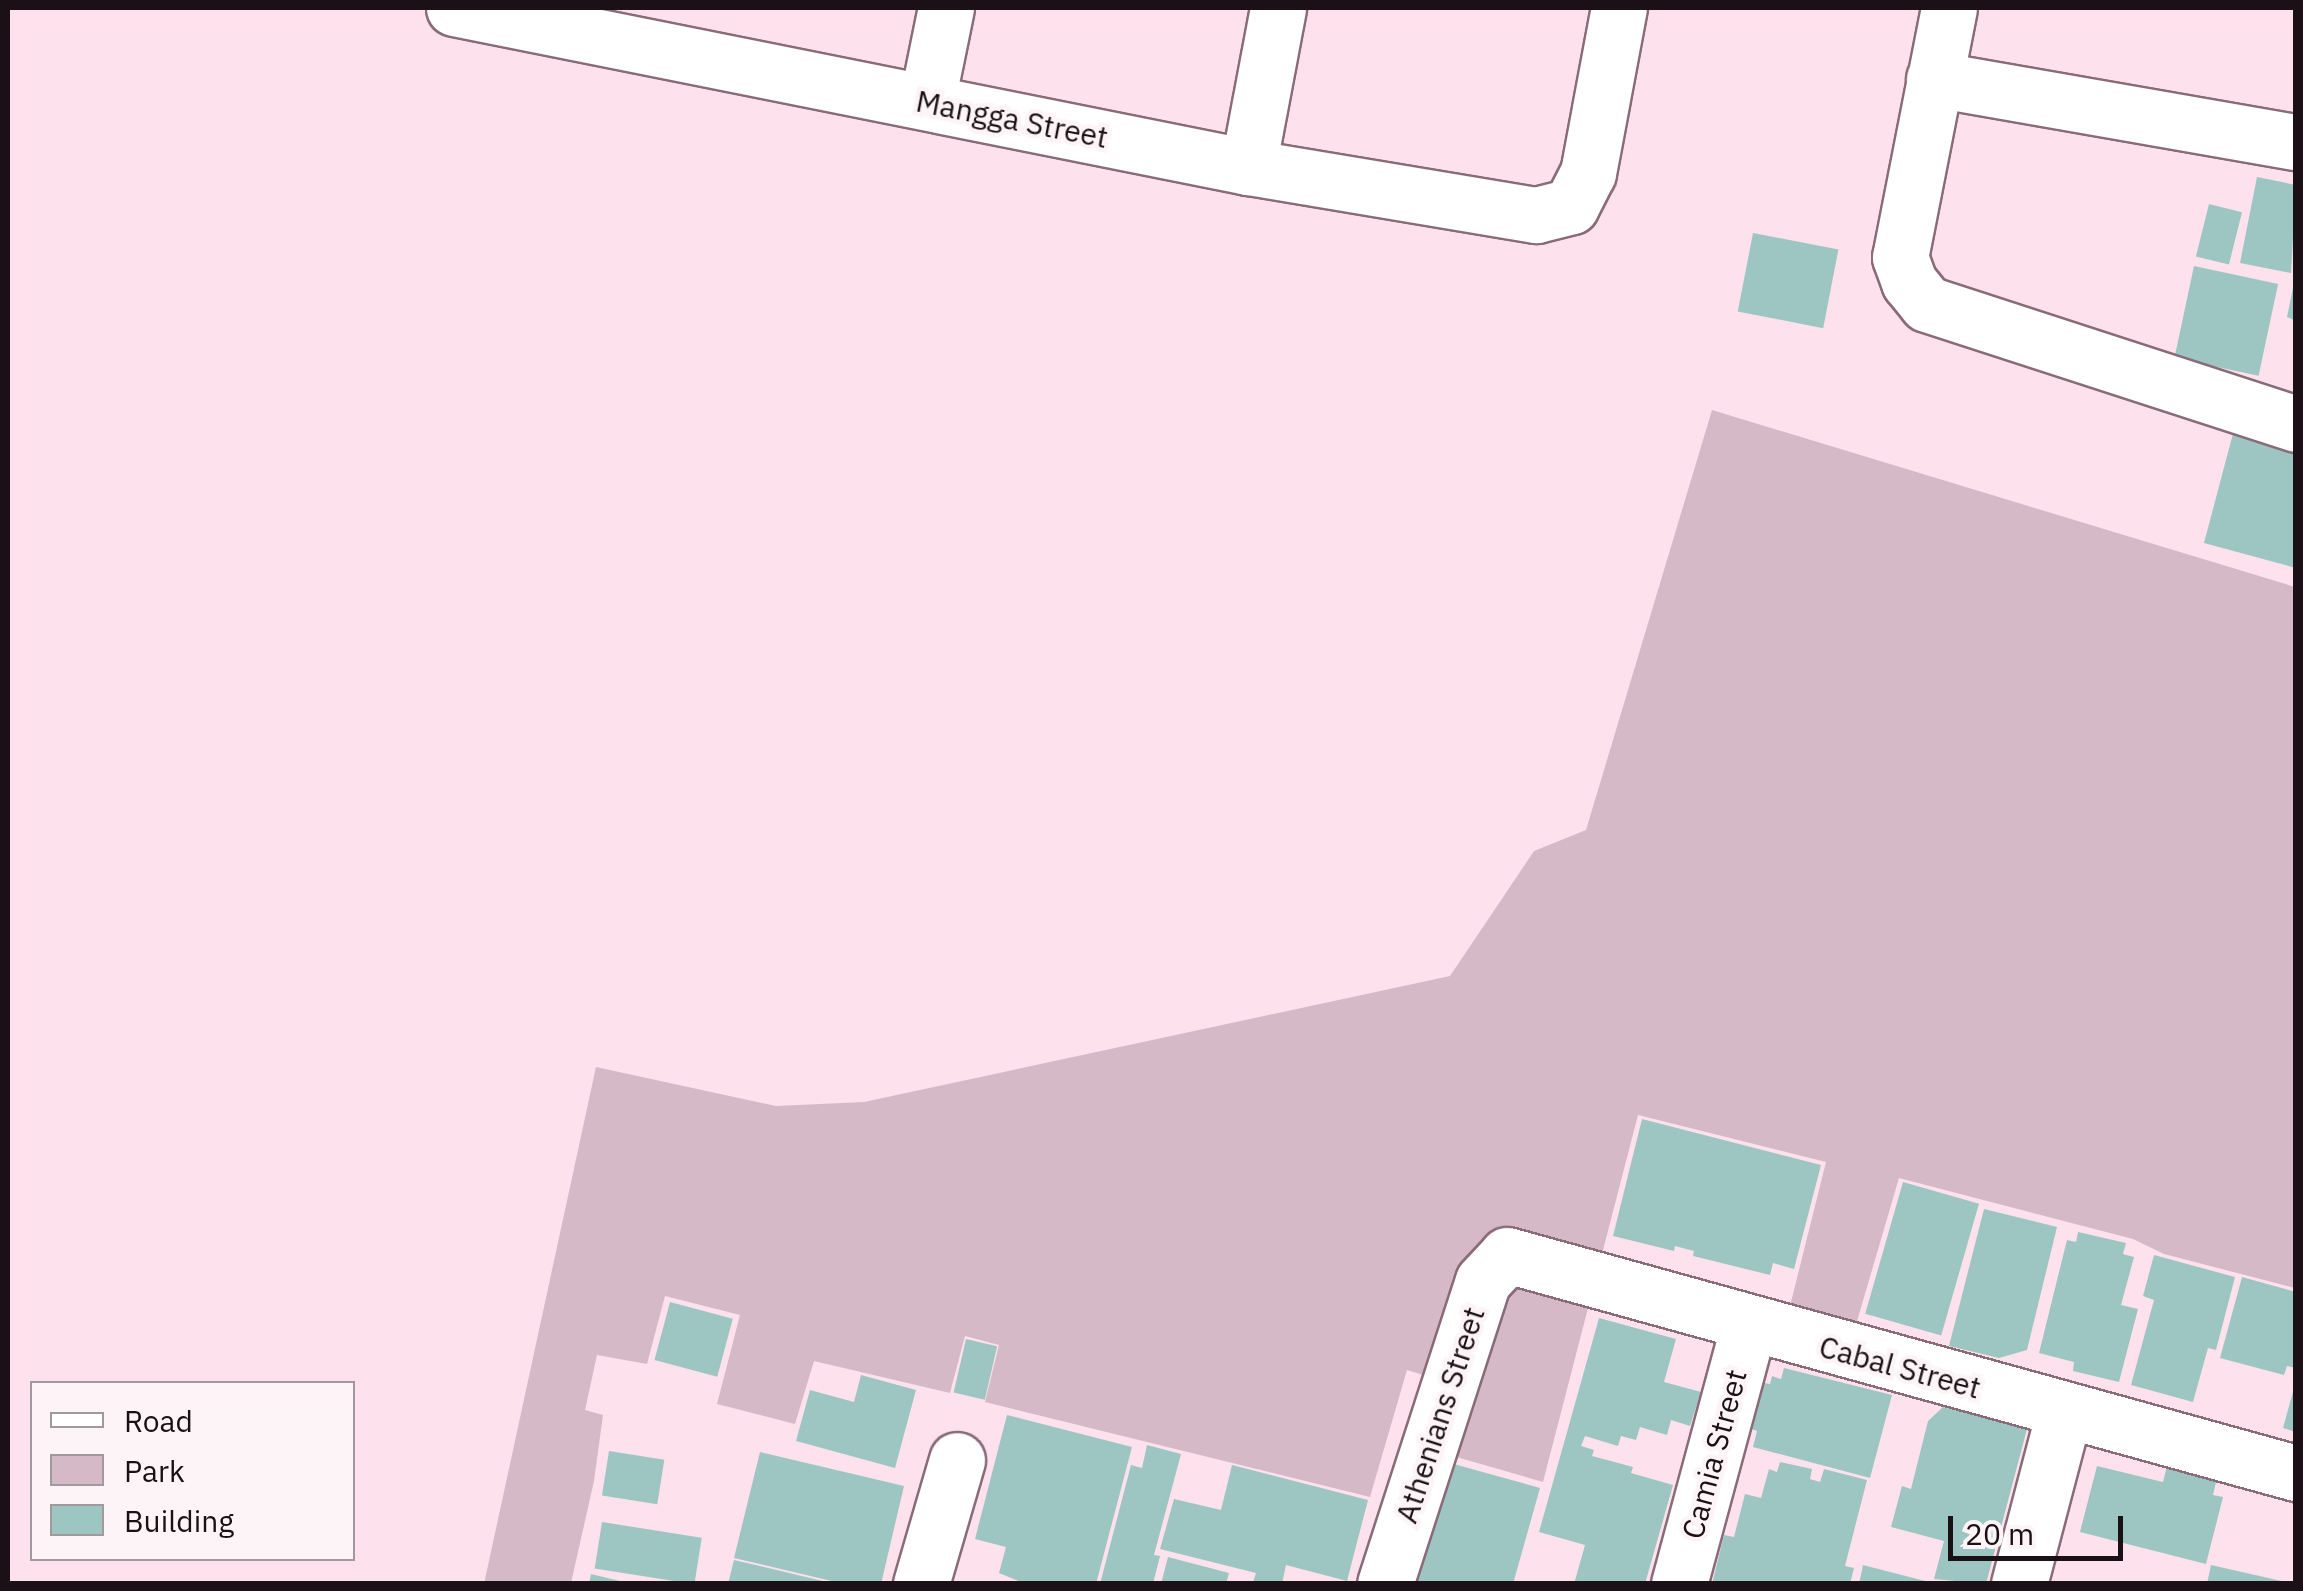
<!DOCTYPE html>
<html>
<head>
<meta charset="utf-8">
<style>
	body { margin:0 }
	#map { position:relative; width:2303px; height:1591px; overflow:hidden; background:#fde1ec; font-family:"IBM Plex Sans",sans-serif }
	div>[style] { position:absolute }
	.green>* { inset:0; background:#d6b9c6 }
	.building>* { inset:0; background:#9dc6c3; transform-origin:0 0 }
	.roads { filter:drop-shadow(2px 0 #8a6b78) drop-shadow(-2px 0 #8a6b78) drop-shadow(0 2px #8a6b78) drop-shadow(0 -2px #8a6b78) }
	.minor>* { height:55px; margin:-27.5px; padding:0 27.5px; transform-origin:27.5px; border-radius:27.5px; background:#fff }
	span { translate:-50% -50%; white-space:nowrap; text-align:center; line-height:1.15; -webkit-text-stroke:9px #fcf4f7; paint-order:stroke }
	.street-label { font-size:30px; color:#1b1015 }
	.frame { position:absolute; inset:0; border:10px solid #1b1015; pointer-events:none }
	.legend { position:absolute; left:30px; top:1381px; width:325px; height:180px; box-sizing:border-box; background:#fcf4f7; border:2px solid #a2999d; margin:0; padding:12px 18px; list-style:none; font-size:30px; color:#1b1015 }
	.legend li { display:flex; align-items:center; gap:20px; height:50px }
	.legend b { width:50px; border:2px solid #a2999d }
	.scale { position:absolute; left:1948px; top:1516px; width:175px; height:45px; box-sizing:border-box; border:5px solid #1b1015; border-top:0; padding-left:12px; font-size:30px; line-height:35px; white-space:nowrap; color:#1b1015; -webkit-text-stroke:8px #fcf4f7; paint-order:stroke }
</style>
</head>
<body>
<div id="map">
	<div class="green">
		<div style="clip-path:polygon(1712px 410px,2295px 587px,2295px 1288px,2164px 1254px,2133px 1239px,1899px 1178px,1855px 1328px,1789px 1310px,1826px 1162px,1638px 1115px,1543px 1482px,1439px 1452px,1459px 1386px,1407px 1370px,1370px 1497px,985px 1402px,999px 1345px,965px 1336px,950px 1393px,814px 1361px,795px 1424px,717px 1404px,740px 1315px,665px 1296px,647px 1364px,597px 1355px,585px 1410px,603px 1415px,594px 1481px,571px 1583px,484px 1584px,596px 1067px,776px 1106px,864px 1102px,1450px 976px,1534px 851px,1586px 830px)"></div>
	</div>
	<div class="building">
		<div style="clip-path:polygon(2257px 177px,2296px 185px,2291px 273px,2240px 263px)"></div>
		<div style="left:2209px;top:204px;width:34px;height:54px;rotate:14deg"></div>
		<div style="left:1753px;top:233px;width:87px;height:80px;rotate:11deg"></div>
		<div style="left:2194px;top:266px;width:86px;height:94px;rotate:12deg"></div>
		<div style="clip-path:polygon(2294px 283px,2296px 283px,2296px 321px,2287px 317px)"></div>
		<div style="clip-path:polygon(2235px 426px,2296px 442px,2296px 568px,2204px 543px)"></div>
		<div style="clip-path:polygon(1642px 1119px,1821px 1165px,1794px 1269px,1773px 1263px,1770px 1275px,1693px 1256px,1694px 1251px,1675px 1246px,1674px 1251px,1613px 1236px)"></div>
		<div style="left:1903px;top:1182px;width:79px;height:137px;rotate:16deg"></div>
		<div style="clip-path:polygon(1984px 1209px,2057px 1227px,2027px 1350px,1999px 1358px,1949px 1346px)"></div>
		<div style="clip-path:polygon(2078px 1232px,2126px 1243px,2123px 1254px,2134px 1257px,2121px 1305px,2138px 1309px,2119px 1382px,2073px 1371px,2074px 1362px,2039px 1353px,2067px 1240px,2076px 1242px)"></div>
		<div style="clip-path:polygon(2154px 1255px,2235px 1277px,2216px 1350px,2208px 1348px,2193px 1402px,2131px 1385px,2154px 1300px,2143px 1296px)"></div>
		<div style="clip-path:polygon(2242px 1277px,2296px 1292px,2296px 1368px,2287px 1366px,2284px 1375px,2220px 1358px)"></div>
		<div style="left:670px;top:1302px;width:65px;height:60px;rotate:15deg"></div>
		<div style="clip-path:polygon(1599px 1318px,1676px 1339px,1664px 1382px,1701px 1392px,1690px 1426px,1671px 1420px,1667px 1435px,1640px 1427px,1636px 1440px,1621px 1436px,1618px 1446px,1585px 1436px,1581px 1446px,1594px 1450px,1592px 1456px,1633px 1467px,1631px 1473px,1673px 1485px,1645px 1584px,1574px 1584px,1585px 1545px,1539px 1532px)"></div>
		<div style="left:966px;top:1339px;width:32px;height:55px;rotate:13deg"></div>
		<div style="clip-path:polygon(1784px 1368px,1892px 1395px,1870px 1478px,1753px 1447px,1757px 1431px,1752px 1429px,1764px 1383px,1770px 1384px,1772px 1376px,1781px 1379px)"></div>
		<div style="clip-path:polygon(861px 1375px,916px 1390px,895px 1468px,796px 1441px,810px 1390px,854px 1402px)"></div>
		<div style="clip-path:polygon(2294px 1388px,2296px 1388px,2296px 1432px,2283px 1428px)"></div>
		<div style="clip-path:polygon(1943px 1407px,2027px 1429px,1986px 1584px,1934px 1579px,1944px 1541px,1891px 1527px,1902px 1486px,1911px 1489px,1928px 1421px)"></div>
		<div style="clip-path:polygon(1007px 1415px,1132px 1447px,1096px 1584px,1026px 1584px,999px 1573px,1006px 1547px,975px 1539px)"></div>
		<div style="clip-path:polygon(1147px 1445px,1181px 1454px,1154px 1555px,1160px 1556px,1153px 1584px,1100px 1584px,1131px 1465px,1142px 1468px)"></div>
		<div style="left:609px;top:1451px;width:56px;height:45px;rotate:9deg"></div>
		<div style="clip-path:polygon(760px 1452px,904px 1486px,881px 1584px,844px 1584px,734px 1558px)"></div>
		<div style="clip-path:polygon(1443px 1461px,1540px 1488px,1513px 1584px,1398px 1584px)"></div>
		<div style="clip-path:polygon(1780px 1462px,1812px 1469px,1810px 1479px,1820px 1482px,1824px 1469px,1867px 1480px,1845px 1566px,1854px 1568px,1850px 1584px,1712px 1584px,1724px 1535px,1734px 1537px,1745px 1494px,1761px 1498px,1769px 1469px,1777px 1472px)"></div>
		<div style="clip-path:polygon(1232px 1465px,1368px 1500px,1347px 1581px,1286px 1565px,1282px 1584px,1260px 1584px,1253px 1582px,1256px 1573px,1160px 1549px,1174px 1499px,1221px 1510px)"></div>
		<div style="clip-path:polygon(2097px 1466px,2163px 1482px,2167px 1466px,2217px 1478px,2213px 1495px,2223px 1497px,2206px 1564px,2080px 1532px)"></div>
		<div style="left:602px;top:1522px;width:101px;height:47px;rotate:9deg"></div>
		<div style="clip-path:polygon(1168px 1557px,1229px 1573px,1226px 1584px,1161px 1584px)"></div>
		<div style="clip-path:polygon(734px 1560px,827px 1582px,827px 1584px,728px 1584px)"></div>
		<div style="clip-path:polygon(1863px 1565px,1929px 1582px,1929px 1584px,1859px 1584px)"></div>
		<div style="clip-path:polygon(2211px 1565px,2286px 1582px,2286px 1584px,2207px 1584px)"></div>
		<div style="clip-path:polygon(591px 1574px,624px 1582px,624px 1584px,589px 1584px)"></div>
	</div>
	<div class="roads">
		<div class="minor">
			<div style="left:454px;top:8px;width:810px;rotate:11.32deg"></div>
			<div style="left:1248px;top:167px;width:292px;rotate:9.5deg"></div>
			<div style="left:1536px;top:215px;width:36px;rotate:-14deg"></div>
			<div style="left:1571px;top:206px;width:37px;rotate:-63deg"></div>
			<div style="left:1588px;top:173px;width:168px;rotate:-79.4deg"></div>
			<div style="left:1949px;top:8px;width:254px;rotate:101.1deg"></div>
			<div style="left:1900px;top:257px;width:27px;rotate:70deg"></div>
			<div style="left:1909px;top:282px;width:28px;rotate:51deg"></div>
			<div style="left:1927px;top:304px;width:388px;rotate:18deg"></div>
			<div style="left:1934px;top:79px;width:367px;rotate:9.9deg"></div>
			<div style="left:927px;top:101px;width:95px;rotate:-78.5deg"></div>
			<div style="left:1248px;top:167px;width:162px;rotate:-79.3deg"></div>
			<div style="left:921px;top:1584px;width:129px;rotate:-73.8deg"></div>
			<div style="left:1385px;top:1584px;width:318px;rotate:-72.1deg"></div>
			<div style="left:1483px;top:1281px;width:35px;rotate:-47deg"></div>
			<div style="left:1507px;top:1255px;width:819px;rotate:15.45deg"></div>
			<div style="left:1679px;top:1584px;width:268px;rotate:-74.9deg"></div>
			<div style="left:2019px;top:1584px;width:178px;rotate:-75.3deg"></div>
		</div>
	</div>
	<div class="street-label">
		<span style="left:1012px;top:119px;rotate:11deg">Mangga Street</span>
		<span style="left:1900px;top:1367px;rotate:15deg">Cabal Street</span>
		<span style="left:1440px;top:1415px;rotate:-72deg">Athenians Street</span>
		<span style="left:1714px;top:1454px;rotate:-75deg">Camia Street</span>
	</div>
	<div class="frame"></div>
	<ul class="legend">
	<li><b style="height:12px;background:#fff"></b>Road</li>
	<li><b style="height:28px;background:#d6b9c6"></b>Park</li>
	<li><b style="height:28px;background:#9dc6c3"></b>Building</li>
	</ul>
	<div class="scale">20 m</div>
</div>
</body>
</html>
